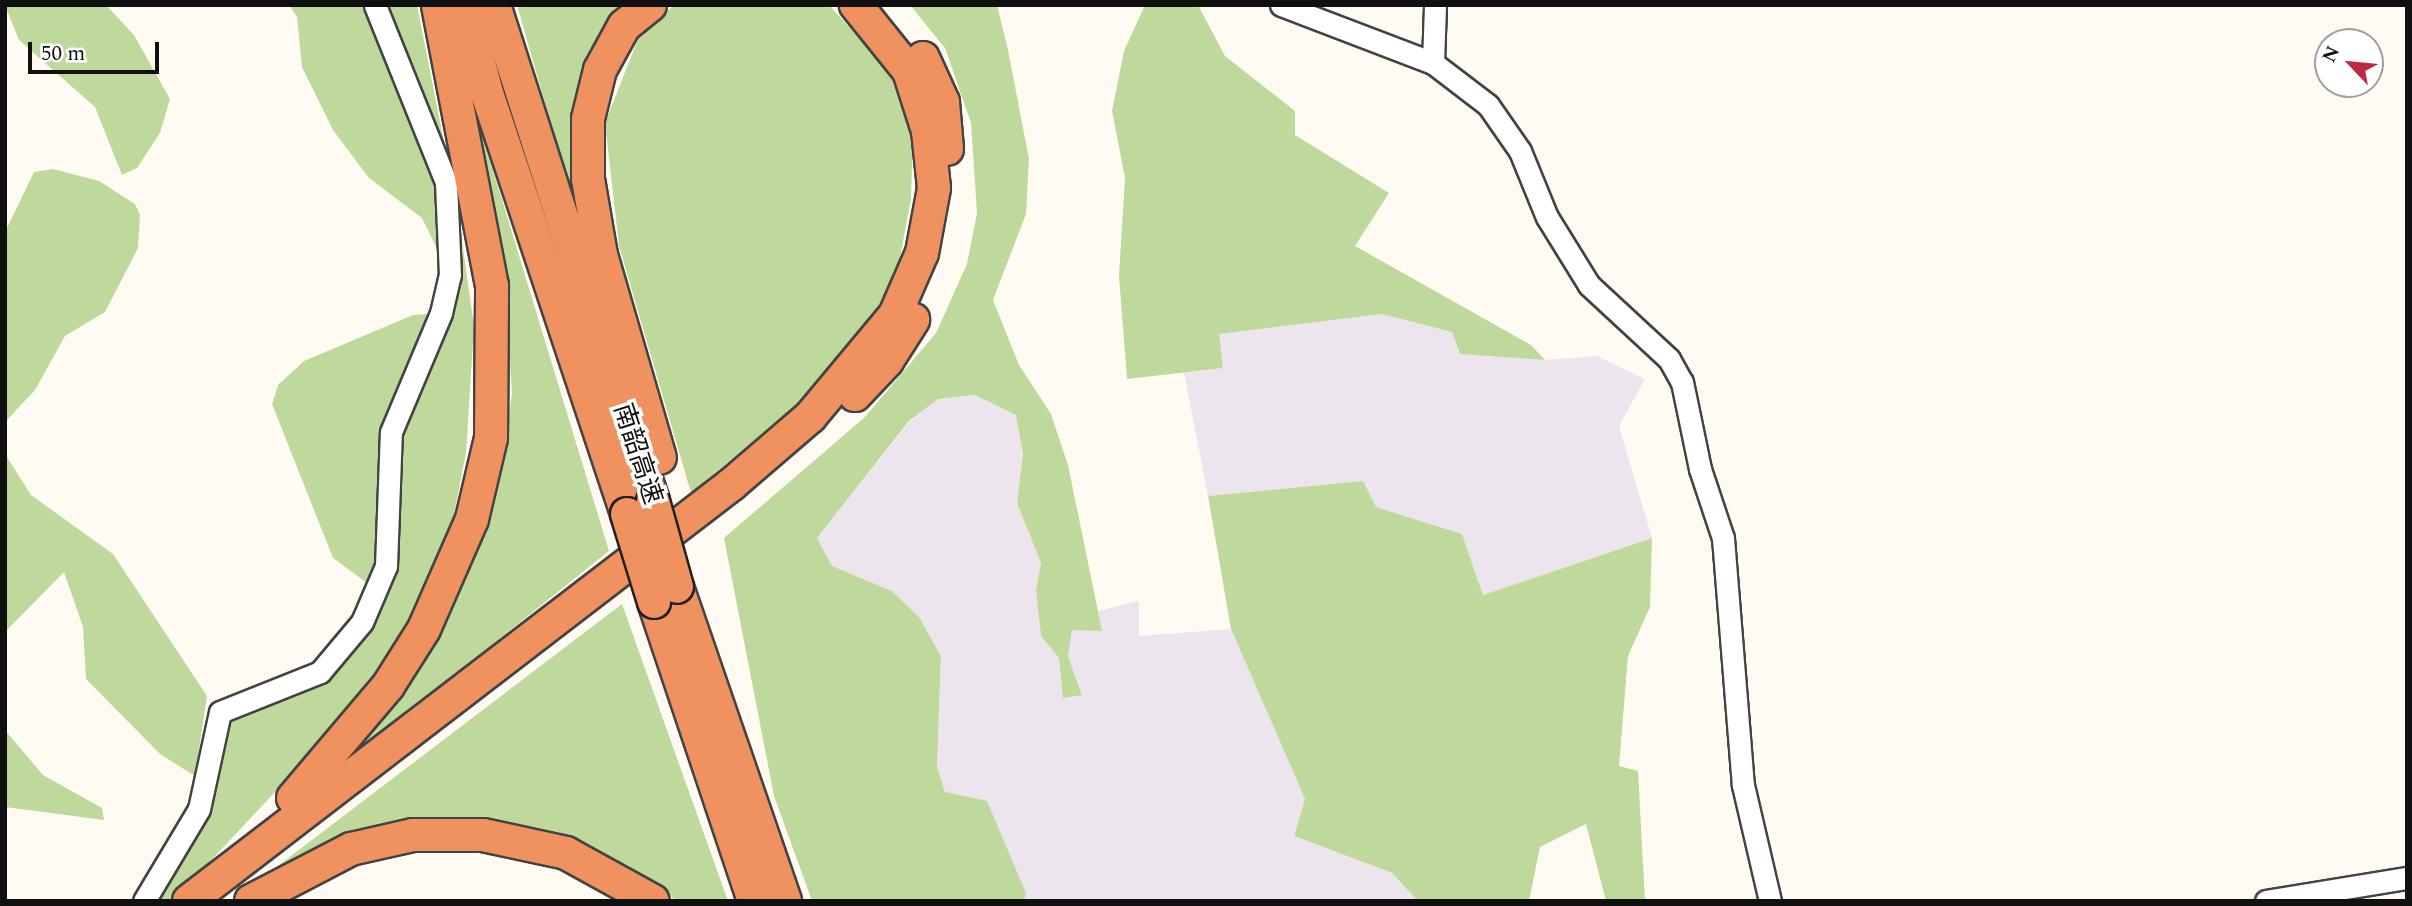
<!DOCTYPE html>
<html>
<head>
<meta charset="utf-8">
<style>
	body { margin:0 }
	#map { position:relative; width:2412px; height:906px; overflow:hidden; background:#fffbf3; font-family:Spectral,"Noto Sans SC",serif }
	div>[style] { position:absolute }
	.industrial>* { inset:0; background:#ece5ee }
	.forest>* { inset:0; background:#bfd99d }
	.roads { filter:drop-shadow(2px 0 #434343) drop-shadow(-2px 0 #434343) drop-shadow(0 2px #434343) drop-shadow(0 -2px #434343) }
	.minor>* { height:21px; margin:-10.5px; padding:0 10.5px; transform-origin:10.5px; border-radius:10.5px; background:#fff }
	.highway>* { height:32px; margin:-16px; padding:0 16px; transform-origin:16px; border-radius:16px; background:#f09160 }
	.bridges { filter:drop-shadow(2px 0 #212121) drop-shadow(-2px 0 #212121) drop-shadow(0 2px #212121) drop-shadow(0 -2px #212121) }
	.highway-bridge>* { height:32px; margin:-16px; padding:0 16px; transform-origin:16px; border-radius:16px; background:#f09160 }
	span { translate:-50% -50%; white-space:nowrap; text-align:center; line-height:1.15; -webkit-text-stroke:7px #fff; paint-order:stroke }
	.street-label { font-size:26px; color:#101010 }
	.frame { position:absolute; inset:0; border:7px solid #101010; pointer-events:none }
	.north { position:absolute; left:2314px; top:28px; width:70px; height:70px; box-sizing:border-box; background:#fff; border:2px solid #9f9f9f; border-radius:50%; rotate:296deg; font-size:19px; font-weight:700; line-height:28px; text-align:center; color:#101010 }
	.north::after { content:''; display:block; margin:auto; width:24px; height:32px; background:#bd2b42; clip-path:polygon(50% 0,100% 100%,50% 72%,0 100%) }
	.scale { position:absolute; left:28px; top:42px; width:131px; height:32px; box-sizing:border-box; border:4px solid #101010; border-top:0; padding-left:9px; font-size:21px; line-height:24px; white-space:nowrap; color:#101010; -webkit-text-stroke:5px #fff; paint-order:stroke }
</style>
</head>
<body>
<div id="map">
	<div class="industrial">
		<div style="clip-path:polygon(1382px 314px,1452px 332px,1460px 354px,1545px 360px,1597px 356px,1645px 379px,1619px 426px,1652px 538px,1483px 595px,1462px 534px,1376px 507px,1363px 481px,1208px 496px,1184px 373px,1223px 368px,1218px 334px)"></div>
		<div style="clip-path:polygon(975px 395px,1017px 415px,1023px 454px,1017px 503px,1041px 563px,1036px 591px,1041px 636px,1059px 658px,1063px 698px,1082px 694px,1068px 656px,1072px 629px,1102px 631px,1098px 611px,1139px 601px,1139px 636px,1231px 629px,1305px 799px,1294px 836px,1392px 873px,1418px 901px,1024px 901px,1026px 893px,945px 792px,937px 767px,941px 656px,919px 617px,892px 591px,832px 566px,817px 538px,910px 421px,938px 399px)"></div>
	</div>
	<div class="forest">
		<div style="clip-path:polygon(5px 5px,106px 5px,134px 35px,170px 99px,160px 133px,137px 168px,122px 175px,95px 107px,19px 40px)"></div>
		<div style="clip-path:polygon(289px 5px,417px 5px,458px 213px,474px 326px,466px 453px,449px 540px,408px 638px,363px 698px,173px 901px,144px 901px,177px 841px,220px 712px,320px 672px,378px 591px,333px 558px,272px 404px,278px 385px,304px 361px,413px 315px,441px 313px,450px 275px,422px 218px,369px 178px,333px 130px,302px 67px,297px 17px)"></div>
		<div style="clip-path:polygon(517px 5px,624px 5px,581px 74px,573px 110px,588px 255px)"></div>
		<div style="clip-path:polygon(675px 5px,829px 5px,893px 75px,913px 127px,911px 199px,897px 273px,856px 345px,804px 398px,691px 493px,619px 246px,605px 123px,642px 29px)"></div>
		<div style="clip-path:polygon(910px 5px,997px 5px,1008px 50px,1029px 159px,1026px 214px,993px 300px,1019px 365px,1051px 414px,1068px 465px,1102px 631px,1072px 630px,1068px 656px,1082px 695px,1063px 698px,1059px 658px,1041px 636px,1036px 591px,1041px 563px,1017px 503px,1023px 454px,1016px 415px,975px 395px,938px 399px,909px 421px,817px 538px,832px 566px,892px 591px,919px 617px,941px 656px,937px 767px,945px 792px,987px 801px,1026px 893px,1024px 901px,812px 901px,774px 796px,724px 538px,865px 417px,936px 333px,967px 264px,977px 213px,971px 123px,945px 48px)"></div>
		<div style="clip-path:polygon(1145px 5px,1198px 5px,1225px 56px,1295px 111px,1295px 135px,1389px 193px,1355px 246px,1531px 345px,1545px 360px,1460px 354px,1452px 332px,1382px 314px,1219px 334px,1223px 368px,1127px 379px,1119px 276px,1125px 178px,1112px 111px,1124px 51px)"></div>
		<div style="clip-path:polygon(471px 98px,609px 551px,333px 772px,411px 683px,478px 545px,502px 466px,512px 393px,505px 285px)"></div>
		<div style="clip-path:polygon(53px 169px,99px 181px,135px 204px,140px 215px,138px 248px,105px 312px,65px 336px,35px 390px,5px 422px,5px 232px,34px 172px)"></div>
		<div style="clip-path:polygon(5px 454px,31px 495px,113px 554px,207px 696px,195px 776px,160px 754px,86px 679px,83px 627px,64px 572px,5px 632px)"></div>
		<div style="clip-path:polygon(1363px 481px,1376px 507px,1462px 534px,1483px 595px,1652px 538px,1650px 607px,1628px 656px,1619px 766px,1638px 771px,1645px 901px,1606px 901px,1586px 824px,1540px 847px,1529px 901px,1418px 901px,1392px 873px,1294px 836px,1305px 799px,1231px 629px,1208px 496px)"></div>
		<div style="clip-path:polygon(622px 604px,728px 901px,677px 901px,635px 871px,558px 835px,472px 820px,258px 881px)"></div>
		<div style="clip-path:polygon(5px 730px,43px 775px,102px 808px,104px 820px,5px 807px)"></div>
	</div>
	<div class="roads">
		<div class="minor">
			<div style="left:1281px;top:5px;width:163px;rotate:20.9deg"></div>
			<div style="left:1433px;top:63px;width:69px;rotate:37.4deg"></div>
			<div style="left:1488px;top:105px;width:56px;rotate:55.2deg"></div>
			<div style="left:1520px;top:151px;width:71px;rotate:67.8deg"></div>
			<div style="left:1547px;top:217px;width:80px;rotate:58.3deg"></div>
			<div style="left:1589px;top:285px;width:109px;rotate:42.8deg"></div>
			<div style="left:1669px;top:359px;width:26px;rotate:61deg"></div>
			<div style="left:1682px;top:382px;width:89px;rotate:78.3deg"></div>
			<div style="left:1700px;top:469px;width:73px;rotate:71.6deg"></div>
			<div style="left:1723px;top:538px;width:248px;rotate:85.4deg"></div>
			<div style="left:1743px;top:785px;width:119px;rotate:76.9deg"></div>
			<div style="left:1433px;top:63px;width:58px;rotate:-88deg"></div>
			<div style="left:144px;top:901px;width:107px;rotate:-59.1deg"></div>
			<div style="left:199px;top:809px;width:99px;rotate:-77.8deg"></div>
			<div style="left:220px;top:712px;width:108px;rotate:-21.8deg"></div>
			<div style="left:320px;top:672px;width:65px;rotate:-50deg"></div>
			<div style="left:362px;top:622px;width:61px;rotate:-66.8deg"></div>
			<div style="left:386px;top:566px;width:134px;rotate:-87.9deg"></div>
			<div style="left:391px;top:432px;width:129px;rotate:-67.2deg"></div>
			<div style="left:441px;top:313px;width:39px;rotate:-77deg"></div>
			<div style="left:450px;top:275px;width:93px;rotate:-92.5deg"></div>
			<div style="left:446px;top:182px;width:191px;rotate:-111.9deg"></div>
			<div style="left:2266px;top:901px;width:143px;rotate:-9.3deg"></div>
		</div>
		<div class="highway">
			<div style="left:464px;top:5px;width:91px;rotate:75.4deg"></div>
			<div style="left:487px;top:93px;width:444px;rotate:71.6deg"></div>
			<div style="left:494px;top:5px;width:521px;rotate:72.23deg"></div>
			<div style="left:650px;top:5px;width:33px;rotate:141deg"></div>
			<div style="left:624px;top:26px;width:50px;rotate:118.6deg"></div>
			<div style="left:600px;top:70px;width:50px;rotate:103.8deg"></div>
			<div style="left:588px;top:119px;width:60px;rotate:90deg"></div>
			<div style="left:588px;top:179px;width:77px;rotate:80.3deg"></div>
			<div style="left:601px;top:255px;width:211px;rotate:73.8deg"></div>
			<div style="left:923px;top:58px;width:48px;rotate:65.6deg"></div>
			<div style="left:943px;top:102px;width:47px;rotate:85.1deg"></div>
			<div style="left:855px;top:395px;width:47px;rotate:-46.7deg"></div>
			<div style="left:887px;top:361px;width:49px;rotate:-57.6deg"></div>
			<div style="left:677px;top:587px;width:332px;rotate:71deg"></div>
			<div style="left:654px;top:602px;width:315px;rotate:71.5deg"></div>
			<div style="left:293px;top:798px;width:147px;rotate:-49.7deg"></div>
			<div style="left:388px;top:686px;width:67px;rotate:-57.7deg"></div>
			<div style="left:424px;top:629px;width:120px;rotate:-66.4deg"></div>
			<div style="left:472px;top:519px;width:83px;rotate:-76.8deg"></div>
			<div style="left:491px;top:438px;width:152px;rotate:-89.6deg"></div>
			<div style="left:492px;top:286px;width:286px;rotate:-100.9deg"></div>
			<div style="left:189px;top:901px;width:685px;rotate:-37.52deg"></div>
			<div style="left:732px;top:484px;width:103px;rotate:-40.7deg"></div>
			<div style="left:810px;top:417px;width:133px;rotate:-50.2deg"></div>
			<div style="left:895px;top:315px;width:68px;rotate:-66.5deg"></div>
			<div style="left:922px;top:253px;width:66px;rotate:-79.5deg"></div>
			<div style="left:934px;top:188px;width:57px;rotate:-96deg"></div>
			<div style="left:928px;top:131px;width:63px;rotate:-107.6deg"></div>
			<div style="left:909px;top:71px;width:85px;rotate:-128.8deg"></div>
			<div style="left:251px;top:901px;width:113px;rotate:-27.5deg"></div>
			<div style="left:351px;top:849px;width:64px;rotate:-12.7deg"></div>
			<div style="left:413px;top:835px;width:70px"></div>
			<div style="left:483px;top:835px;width:85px;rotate:12.2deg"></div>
			<div style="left:566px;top:853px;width:99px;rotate:28.9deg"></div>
		</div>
	</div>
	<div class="bridges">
		<div class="highway-bridge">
			<div style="left:653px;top:501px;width:89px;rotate:74.4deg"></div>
			<div style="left:627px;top:514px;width:92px;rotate:72.9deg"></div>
		</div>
	</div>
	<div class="street-label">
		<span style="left:637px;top:454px;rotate:72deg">南韶高速</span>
	</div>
	<div class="frame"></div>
	<div class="north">N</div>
	<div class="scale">50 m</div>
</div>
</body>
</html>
